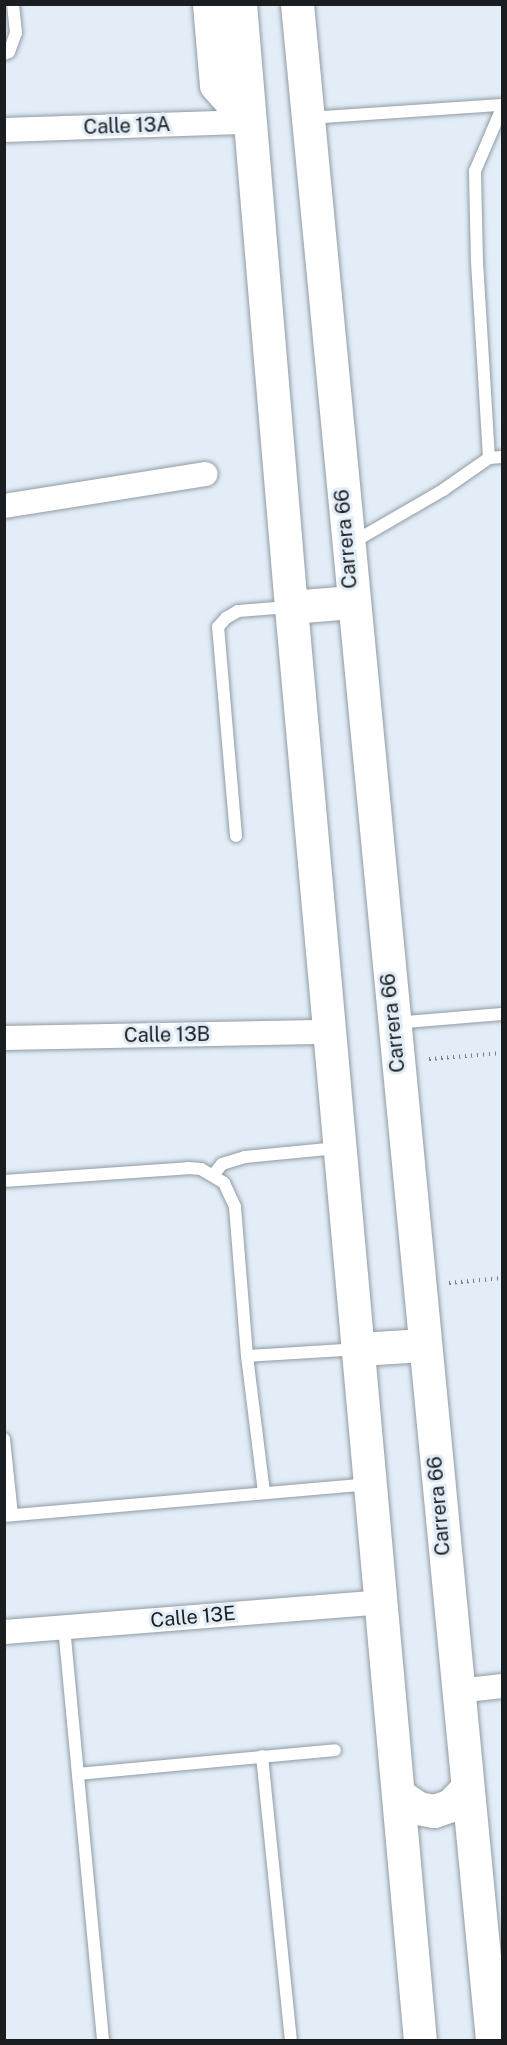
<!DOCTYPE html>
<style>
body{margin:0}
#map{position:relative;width:507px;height:2045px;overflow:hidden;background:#e2edf7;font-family:"Public Sans",sans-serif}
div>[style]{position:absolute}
.path>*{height:4px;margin-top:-2px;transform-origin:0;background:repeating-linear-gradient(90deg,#767e84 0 1.5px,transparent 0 6px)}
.roads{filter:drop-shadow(0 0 2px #909ba3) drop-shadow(0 0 2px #909ba3)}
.service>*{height:12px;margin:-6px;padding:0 6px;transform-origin:6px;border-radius:6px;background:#fff}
.minor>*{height:24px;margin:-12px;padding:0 12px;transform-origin:12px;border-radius:12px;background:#fff}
.secondary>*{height:33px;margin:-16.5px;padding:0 16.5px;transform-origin:16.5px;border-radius:16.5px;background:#fff}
span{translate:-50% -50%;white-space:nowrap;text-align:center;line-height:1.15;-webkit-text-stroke:6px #e2edf7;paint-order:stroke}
.street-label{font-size:20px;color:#1a1e21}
.frame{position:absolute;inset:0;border:6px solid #1a1e21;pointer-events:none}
</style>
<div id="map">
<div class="path">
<i style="left:429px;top:1059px;width:73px;rotate:-4.7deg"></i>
<i style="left:449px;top:1283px;width:53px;rotate:-5.4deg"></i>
</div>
<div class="roads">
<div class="service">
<i style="left:4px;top:54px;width:5px;rotate:-22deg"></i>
<i style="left:9px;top:52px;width:20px;rotate:-70deg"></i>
<i style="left:16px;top:33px;width:29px;rotate:-96deg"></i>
<i style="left:309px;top:118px;width:193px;rotate:-3.9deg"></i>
<i style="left:489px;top:458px;width:196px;rotate:-93.5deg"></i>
<i style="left:477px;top:262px;width:91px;rotate:-91.3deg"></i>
<i style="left:475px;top:171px;width:69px;rotate:-66.8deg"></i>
<i style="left:350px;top:544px;width:108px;rotate:-30.1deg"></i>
<i style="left:443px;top:490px;width:56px;rotate:-34.8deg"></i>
<i style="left:489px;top:458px;width:13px;rotate:-4deg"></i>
<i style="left:236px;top:836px;width:210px;rotate:-94.9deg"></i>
<i style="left:218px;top:627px;width:12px;rotate:-48deg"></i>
<i style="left:226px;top:618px;width:14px;rotate:-30deg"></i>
<i style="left:238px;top:611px;width:51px;rotate:-4.5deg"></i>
<i style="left:394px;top:1023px;width:108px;rotate:-4.8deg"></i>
<i style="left:214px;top:1174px;width:13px;rotate:-51deg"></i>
<i style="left:222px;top:1164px;width:24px;rotate:-17deg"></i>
<i style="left:245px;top:1157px;width:93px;rotate:-5.5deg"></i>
<i style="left:4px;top:1181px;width:184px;rotate:-4deg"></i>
<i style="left:188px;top:1168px;width:13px;rotate:4deg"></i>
<i style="left:201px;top:1169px;width:27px;rotate:31deg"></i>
<i style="left:224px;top:1183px;width:26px;rotate:65deg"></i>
<i style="left:235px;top:1207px;width:149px;rotate:85.4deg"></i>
<i style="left:247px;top:1356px;width:138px;rotate:82.9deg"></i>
<i style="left:247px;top:1356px;width:111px;rotate:-3.6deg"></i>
<i style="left:4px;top:1439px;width:76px;rotate:84deg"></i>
<i style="left:4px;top:1516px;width:365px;rotate:-5deg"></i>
<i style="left:64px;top:1627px;width:415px;rotate:84.6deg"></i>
<i style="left:262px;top:1756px;width:285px;rotate:84.2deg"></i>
<i style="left:78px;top:1774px;width:258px;rotate:-5.3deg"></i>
</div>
<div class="minor">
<i style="left:4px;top:130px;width:245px;rotate:-1.9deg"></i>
<i style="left:4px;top:506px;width:204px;rotate:-9deg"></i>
<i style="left:4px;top:1038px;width:326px;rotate:-1.1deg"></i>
<i style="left:4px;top:1632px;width:379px;rotate:-4.5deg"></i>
<i style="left:457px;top:1691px;width:45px;rotate:-6.3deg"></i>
</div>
<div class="secondary">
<i style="left:209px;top:4px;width:81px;rotate:85.1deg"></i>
<i style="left:216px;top:85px;width:50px;rotate:48.3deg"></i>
<i style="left:240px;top:4px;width:605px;rotate:85.17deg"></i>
<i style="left:291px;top:607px;width:1439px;rotate:84.86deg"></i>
<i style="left:297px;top:4px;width:2045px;rotate:84.53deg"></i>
<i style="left:291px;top:607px;width:61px;rotate:-4.7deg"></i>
<i style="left:359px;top:1349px;width:65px;rotate:-3.5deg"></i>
<i style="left:399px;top:1795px;width:23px;rotate:34deg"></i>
<i style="left:418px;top:1808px;width:16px;rotate:11deg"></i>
<i style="left:434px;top:1811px;width:18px;rotate:-19deg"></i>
<i style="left:451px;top:1805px;width:22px;rotate:-47deg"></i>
</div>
</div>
<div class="street-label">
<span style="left:127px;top:126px;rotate:-2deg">Calle 13A</span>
<span style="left:346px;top:539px;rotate:-95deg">Carrera 66</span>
<span style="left:393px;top:1023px;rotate:-96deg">Carrera 66</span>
<span style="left:167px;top:1035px;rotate:-1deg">Calle 13B</span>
<span style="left:439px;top:1506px;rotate:-95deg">Carrera 66</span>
<span style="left:193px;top:1617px;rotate:-5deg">Calle 13E</span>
</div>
<div class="frame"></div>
</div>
